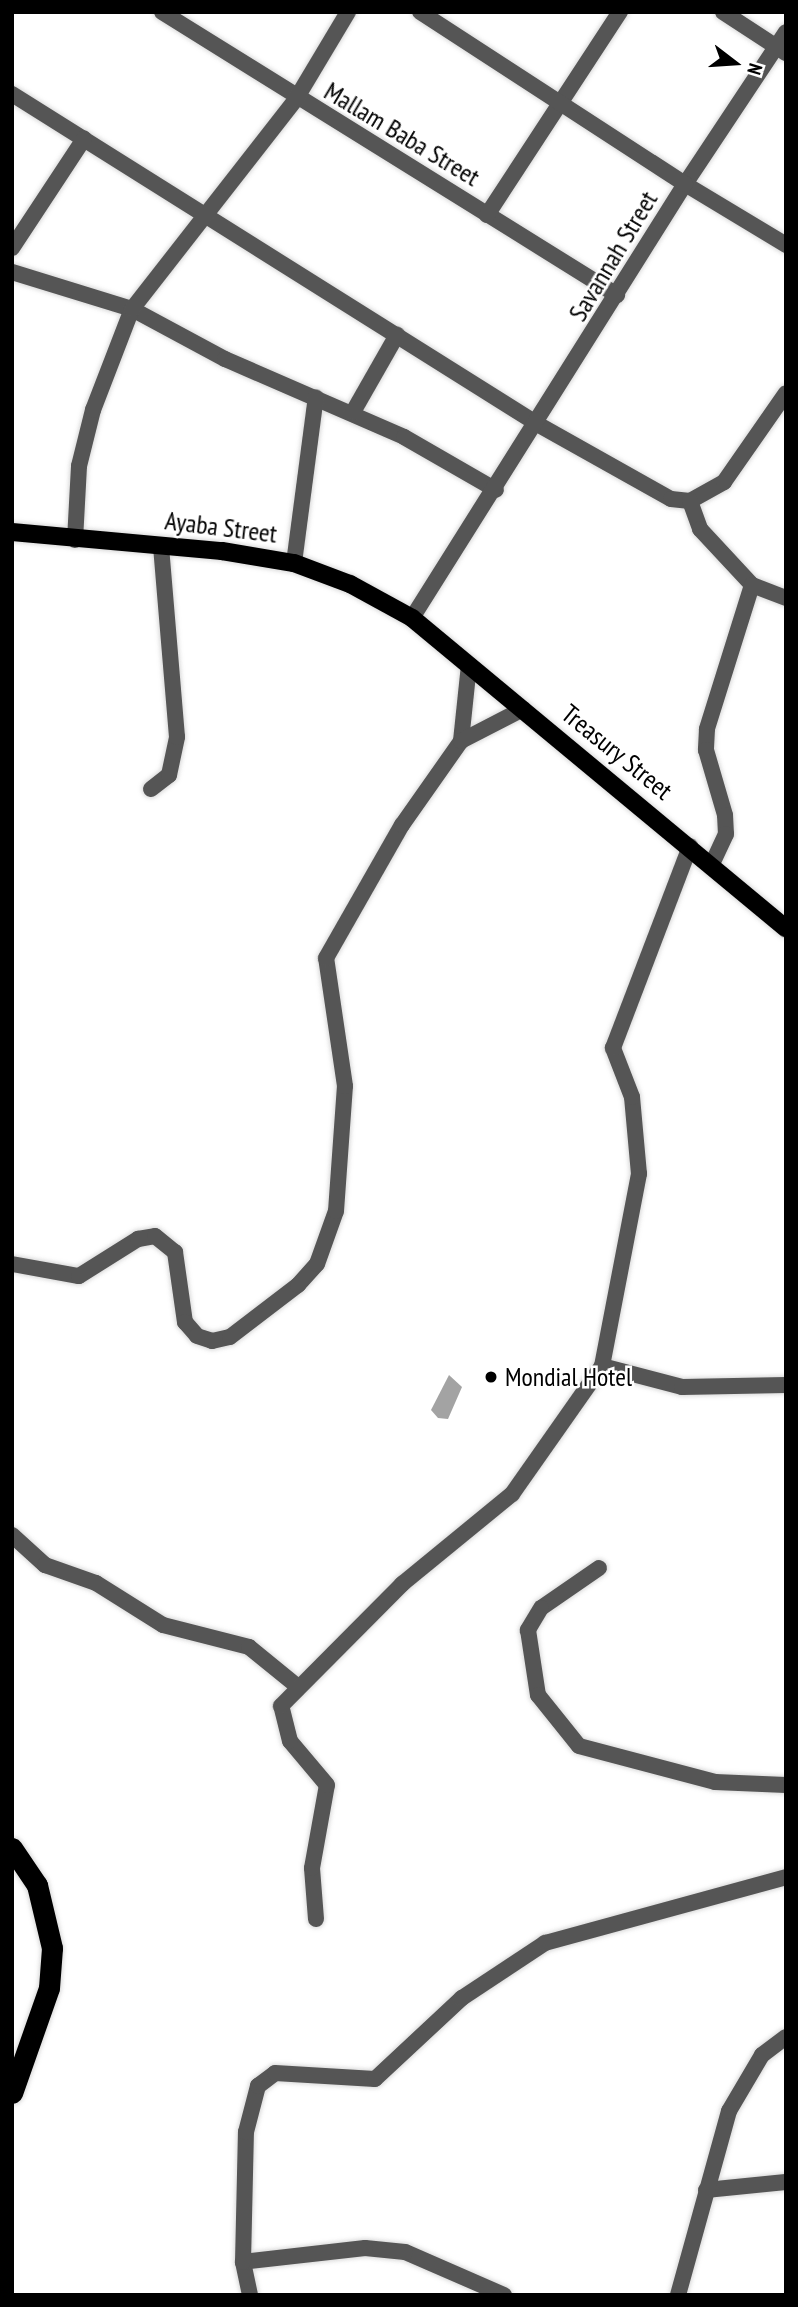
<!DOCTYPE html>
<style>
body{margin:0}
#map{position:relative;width:798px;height:2307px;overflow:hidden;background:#fff;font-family:"PT Sans Narrow",sans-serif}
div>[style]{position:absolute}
.water>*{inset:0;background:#a3a3a3}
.roads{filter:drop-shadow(0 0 2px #dbdbdb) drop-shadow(0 0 2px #dbdbdb)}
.minor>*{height:16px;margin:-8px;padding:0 8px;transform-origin:8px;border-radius:8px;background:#555}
.major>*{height:18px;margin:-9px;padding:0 9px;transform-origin:9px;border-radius:9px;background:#000}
.highway>*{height:21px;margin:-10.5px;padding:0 10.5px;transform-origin:10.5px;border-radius:10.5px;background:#000}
.dots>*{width:19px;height:19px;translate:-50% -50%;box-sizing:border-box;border:4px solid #fff;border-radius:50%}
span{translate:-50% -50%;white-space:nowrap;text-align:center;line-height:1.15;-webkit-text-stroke:5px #fff;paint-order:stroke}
.street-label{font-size:26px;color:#000}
.poi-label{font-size:26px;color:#000}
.left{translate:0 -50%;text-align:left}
.frame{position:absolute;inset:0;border:14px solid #000;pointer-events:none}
.north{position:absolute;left:700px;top:28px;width:70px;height:70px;-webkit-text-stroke:5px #fff;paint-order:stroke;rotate:107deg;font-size:19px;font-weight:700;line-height:28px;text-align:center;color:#000}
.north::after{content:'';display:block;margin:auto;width:24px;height:32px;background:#000;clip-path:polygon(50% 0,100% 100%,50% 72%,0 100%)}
</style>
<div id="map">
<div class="water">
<i style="clip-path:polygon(449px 1375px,462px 1387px,448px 1419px,438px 1418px,431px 1410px)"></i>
</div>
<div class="roads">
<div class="minor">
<i style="left:162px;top:12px;width:536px;rotate:31.88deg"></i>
<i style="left:723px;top:12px;width:75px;rotate:33.1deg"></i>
<i style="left:786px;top:32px;width:182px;rotate:123.6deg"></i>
<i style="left:685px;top:184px;width:118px;rotate:31.1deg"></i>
<i style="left:12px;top:94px;width:622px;rotate:32.13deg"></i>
<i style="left:539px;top:425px;width:151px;rotate:29.3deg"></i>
<i style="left:671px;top:499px;width:19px;rotate:6deg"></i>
<i style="left:690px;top:501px;width:39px;rotate:-29deg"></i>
<i style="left:724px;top:482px;width:108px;rotate:-55.1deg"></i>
<i style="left:487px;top:215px;width:243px;rotate:-56.8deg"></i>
<i style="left:12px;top:248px;width:131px;rotate:-56.6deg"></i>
<i style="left:12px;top:272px;width:126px;rotate:17.1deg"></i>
<i style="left:132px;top:309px;width:106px;rotate:28.3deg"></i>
<i style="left:225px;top:359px;width:195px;rotate:23.5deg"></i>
<i style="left:404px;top:437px;width:106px;rotate:29.9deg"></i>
<i style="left:353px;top:412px;width:89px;rotate:-60.3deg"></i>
<i style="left:690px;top:501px;width:30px;rotate:70deg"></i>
<i style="left:700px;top:529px;width:76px;rotate:47.1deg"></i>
<i style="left:752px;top:585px;width:151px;rotate:107.4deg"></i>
<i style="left:707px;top:729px;width:21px;rotate:93deg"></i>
<i style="left:706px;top:750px;width:68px;rotate:73.7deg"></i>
<i style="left:725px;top:815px;width:19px;rotate:87deg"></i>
<i style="left:726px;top:834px;width:33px;rotate:115deg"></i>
<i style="left:75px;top:540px;width:74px;rotate:-86.9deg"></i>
<i style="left:79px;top:466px;width:58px;rotate:-76deg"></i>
<i style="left:93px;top:410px;width:108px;rotate:-68.9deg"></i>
<i style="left:132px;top:309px;width:266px;rotate:-52deg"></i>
<i style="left:296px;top:99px;width:101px;rotate:-59.1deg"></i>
<i style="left:294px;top:563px;width:167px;rotate:-82.5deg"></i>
<i style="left:752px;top:585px;width:36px;rotate:21deg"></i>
<i style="left:412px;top:618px;width:513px;rotate:-57.83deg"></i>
<i style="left:685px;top:184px;width:316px;rotate:-147deg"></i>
<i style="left:461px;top:741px;width:76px;rotate:-84deg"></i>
<i style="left:151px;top:789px;width:23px;rotate:-38deg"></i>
<i style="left:169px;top:775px;width:39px;rotate:-78deg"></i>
<i style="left:177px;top:737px;width:192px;rotate:-94.8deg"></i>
<i style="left:12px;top:1264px;width:68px;rotate:10.2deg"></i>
<i style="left:79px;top:1276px;width:70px;rotate:-32.1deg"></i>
<i style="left:138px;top:1239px;width:17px;rotate:-10deg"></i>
<i style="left:155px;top:1236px;width:26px;rotate:39deg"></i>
<i style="left:175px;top:1252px;width:71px;rotate:81.9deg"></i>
<i style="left:185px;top:1322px;width:18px;rotate:49deg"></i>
<i style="left:197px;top:1336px;width:16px;rotate:18deg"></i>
<i style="left:212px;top:1341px;width:18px;rotate:-13deg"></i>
<i style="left:230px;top:1337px;width:86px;rotate:-37.4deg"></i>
<i style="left:298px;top:1285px;width:28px;rotate:-48deg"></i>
<i style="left:317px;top:1264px;width:56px;rotate:-70.3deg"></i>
<i style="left:336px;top:1211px;width:125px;rotate:-85.9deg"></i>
<i style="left:345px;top:1086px;width:129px;rotate:-98.4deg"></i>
<i style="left:326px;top:958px;width:153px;rotate:-60.3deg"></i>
<i style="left:402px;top:825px;width:103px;rotate:-54.9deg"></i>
<i style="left:461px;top:741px;width:70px;rotate:-27.3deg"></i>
<i style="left:602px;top:1366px;width:83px;rotate:14.7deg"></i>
<i style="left:682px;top:1387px;width:104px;rotate:-1.1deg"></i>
<i style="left:12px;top:1535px;width:45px;rotate:42.3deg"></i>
<i style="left:45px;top:1565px;width:54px;rotate:19.4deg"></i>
<i style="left:96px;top:1583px;width:79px;rotate:32.1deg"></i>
<i style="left:163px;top:1625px;width:89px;rotate:14.3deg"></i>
<i style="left:249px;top:1647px;width:62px;rotate:39.1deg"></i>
<i style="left:599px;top:1568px;width:70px;rotate:145.4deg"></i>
<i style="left:541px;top:1608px;width:26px;rotate:121deg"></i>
<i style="left:528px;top:1630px;width:66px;rotate:81.3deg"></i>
<i style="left:538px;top:1695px;width:65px;rotate:51.2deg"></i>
<i style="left:579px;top:1746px;width:141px;rotate:14.8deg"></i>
<i style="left:715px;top:1782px;width:71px;rotate:2.4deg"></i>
<i style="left:316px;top:1919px;width:51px;rotate:-94.5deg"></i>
<i style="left:312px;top:1868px;width:84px;rotate:-79.8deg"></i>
<i style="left:327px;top:1785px;width:57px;rotate:-130.1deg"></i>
<i style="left:290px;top:1741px;width:36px;rotate:-104deg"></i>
<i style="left:281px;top:1706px;width:172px;rotate:-45.2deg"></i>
<i style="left:402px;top:1584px;width:142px;rotate:-39.3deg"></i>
<i style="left:512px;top:1494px;width:156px;rotate:-54.9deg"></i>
<i style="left:602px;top:1366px;width:196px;rotate:-79.1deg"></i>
<i style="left:639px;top:1174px;width:77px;rotate:-95.2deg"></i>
<i style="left:632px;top:1097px;width:53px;rotate:-111.2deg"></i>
<i style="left:613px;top:1048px;width:216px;rotate:-69.1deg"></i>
<i style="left:706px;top:2190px;width:80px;rotate:-5.7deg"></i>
<i style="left:243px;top:2262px;width:34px;rotate:78deg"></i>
<i style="left:504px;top:2295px;width:108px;rotate:-156.5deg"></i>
<i style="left:405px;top:2252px;width:40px;rotate:-174.3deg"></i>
<i style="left:365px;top:2248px;width:123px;rotate:173.5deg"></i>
<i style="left:243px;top:2262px;width:130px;rotate:-88.7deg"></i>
<i style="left:246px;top:2132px;width:48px;rotate:-75.4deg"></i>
<i style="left:258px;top:2086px;width:21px;rotate:-37deg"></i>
<i style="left:275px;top:2073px;width:100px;rotate:3.4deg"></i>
<i style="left:375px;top:2079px;width:119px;rotate:-43deg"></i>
<i style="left:462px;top:1998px;width:100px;rotate:-33.5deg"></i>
<i style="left:545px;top:1943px;width:250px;rotate:-15.3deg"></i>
<i style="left:678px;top:2295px;width:191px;rotate:-74.5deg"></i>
<i style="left:729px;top:2111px;width:65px;rotate:-59.5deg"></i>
<i style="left:762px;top:2055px;width:30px;rotate:-37deg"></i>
</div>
<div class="major">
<i style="left:12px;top:532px;width:211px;rotate:5.2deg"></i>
<i style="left:222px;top:551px;width:73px;rotate:9.5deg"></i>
<i style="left:294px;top:563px;width:60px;rotate:20.6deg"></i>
<i style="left:350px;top:584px;width:71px;rotate:28.7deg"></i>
<i style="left:412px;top:618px;width:486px;rotate:39.7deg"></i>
</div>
<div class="highway">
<i style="left:12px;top:1848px;width:45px;rotate:56deg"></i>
<i style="left:37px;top:1885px;width:65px;rotate:76.6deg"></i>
<i style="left:52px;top:1948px;width:40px;rotate:94.3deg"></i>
<i style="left:49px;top:1988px;width:111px;rotate:109.4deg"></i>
</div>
</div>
<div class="dots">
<i style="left:491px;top:1377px;background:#000"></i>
</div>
<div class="street-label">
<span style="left:402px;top:134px;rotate:31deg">Mallam Baba Street</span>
<span style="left:613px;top:256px;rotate:-59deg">Savannah Street</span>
<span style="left:221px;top:527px;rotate:7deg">Ayaba Street</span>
<span style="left:617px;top:752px;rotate:39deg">Treasury Street</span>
</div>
<div class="poi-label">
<span class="left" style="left:505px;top:1377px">Mondial Hotel</span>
</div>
<div class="frame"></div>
<div class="north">N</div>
</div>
